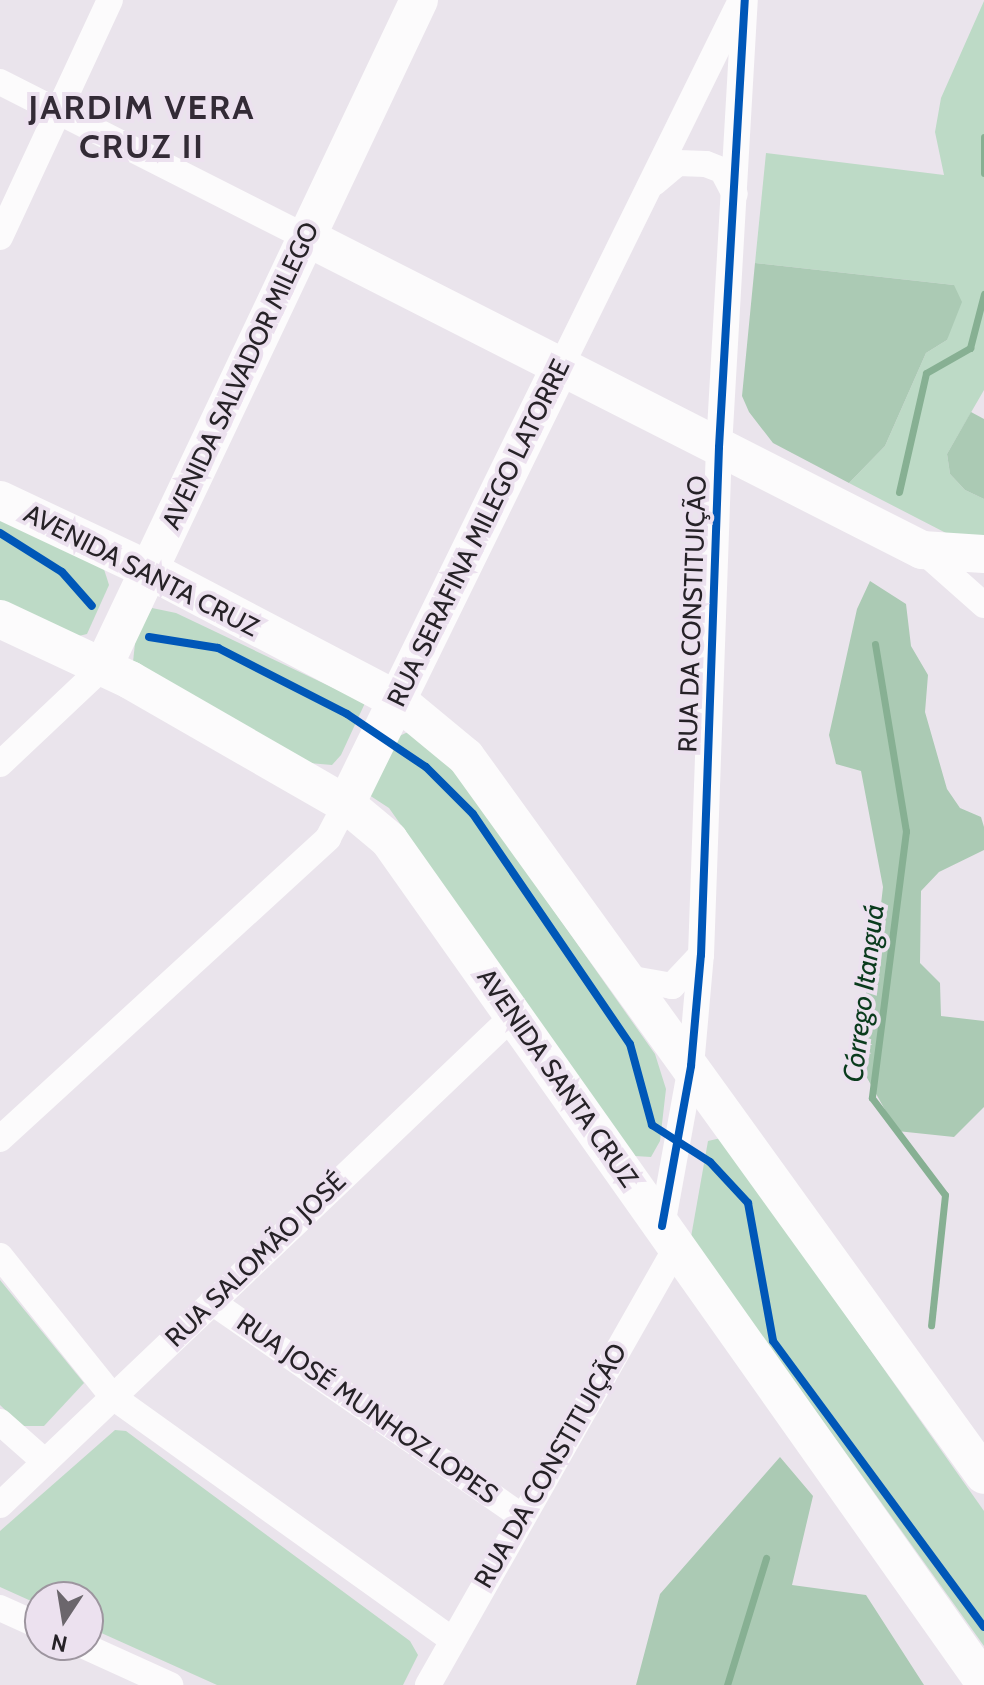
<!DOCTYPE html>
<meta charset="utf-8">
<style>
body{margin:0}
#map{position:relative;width:984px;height:1685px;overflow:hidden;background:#eae4ec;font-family:Cabin,sans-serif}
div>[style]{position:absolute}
.green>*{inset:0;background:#bddac6}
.forest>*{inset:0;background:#abcab4}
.stream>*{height:7px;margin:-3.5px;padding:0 3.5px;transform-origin:3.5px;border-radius:3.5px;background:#87b093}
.minor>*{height:26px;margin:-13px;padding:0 13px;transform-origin:13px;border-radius:13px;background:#fcfbfc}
.secondary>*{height:38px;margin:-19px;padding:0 19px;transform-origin:19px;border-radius:19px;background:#fcfbfc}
.cycleway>*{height:8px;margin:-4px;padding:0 4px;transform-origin:4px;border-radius:4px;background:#0057b8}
span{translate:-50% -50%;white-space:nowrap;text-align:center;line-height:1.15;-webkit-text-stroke:8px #ece1ef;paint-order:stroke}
.street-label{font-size:26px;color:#262227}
.water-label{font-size:28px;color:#0a3b1d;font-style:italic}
.district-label{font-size:34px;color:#332b36;font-weight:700;letter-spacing:2px}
.north{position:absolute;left:24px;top:1581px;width:80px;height:80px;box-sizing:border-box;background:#ece1ef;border:2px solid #9d959f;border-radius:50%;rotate:192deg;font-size:22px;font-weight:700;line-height:32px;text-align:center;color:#262227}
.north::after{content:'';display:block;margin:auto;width:28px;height:36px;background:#6b666c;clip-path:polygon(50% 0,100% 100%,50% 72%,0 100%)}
</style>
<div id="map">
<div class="green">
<i style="clip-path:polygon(984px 1px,984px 390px,947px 454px,950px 474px,965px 490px,984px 499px,984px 539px,946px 533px,849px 483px,885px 446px,926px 353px,947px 340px,954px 285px,755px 263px,766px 153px,944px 175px,935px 132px,941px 98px)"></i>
<i style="clip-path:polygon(0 517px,103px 566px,109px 585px,87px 634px,62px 640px,0 609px)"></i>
<i style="clip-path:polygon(152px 608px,176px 613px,365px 703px,341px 755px,332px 765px,309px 763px,133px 662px,136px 634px)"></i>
<i style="clip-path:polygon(410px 731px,444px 755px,655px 1054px,666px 1089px,660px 1141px,651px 1157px,635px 1156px,622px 1140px,389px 808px,369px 795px,391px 740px)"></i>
<i style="clip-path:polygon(721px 1138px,984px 1511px,984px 1646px,691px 1237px,708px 1141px)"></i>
<i style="clip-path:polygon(0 1280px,84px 1383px,44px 1426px,22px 1426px,0 1405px)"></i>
<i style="clip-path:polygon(115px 1430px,126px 1431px,410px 1641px,418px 1655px,403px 1685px,217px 1685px,88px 1627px,88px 1597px,40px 1597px,40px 1605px,0 1587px,0 1531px)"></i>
</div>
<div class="forest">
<i style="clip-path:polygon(755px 263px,954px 285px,962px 302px,947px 340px,926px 353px,885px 446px,849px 483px,773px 443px,749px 412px,742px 396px)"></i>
<i style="clip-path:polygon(971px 412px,984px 419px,984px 499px,965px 490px,950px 474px,947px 454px)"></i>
<i style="clip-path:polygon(870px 581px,906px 604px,911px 646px,928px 675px,925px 712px,947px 789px,960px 808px,981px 817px,984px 827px,984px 850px,939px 872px,921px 891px,920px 963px,940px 983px,941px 1016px,984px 1021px,984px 1107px,954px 1137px,897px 1131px,853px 1053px,876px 947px,883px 887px,861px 771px,836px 764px,829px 735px,857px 609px)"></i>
<i style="clip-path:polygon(780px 1457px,813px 1496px,792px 1585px,866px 1595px,924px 1685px,636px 1685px,660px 1594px)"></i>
</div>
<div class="stream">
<i style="left:984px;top:137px;width:36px;rotate:90deg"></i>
<i style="left:899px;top:492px;width:122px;rotate:-77.2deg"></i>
<i style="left:926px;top:373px;width:51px;rotate:-29.6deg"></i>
<i style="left:970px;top:348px;width:56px;rotate:-75.5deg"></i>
<i style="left:875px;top:644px;width:190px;rotate:80.6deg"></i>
<i style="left:906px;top:831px;width:269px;rotate:97.3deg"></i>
<i style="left:872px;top:1098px;width:121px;rotate:53deg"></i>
<i style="left:945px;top:1195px;width:131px;rotate:96.1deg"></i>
<i style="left:727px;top:1685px;width:133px;rotate:-72.9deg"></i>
</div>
<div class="minor">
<i style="left:0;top:82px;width:343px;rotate:26.9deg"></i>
<i style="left:654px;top:183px;width:31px;rotate:-40deg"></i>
<i style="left:678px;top:163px;width:28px;rotate:2deg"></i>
<i style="left:706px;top:164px;width:17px;rotate:21deg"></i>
<i style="left:722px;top:170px;width:27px;rotate:62deg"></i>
<i style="left:0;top:237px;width:261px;rotate:-65.1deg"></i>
<i style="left:561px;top:366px;width:408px;rotate:-63.8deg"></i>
<i style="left:922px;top:550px;width:83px;rotate:41.6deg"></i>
<i style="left:0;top:764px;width:141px;rotate:-43.3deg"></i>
<i style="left:627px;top:978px;width:46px;rotate:10.1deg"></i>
<i style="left:672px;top:986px;width:42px;rotate:-46.9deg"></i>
<i style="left:0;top:1139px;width:445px;rotate:-42.5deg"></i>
<i style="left:328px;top:838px;width:38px;rotate:-62deg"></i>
<i style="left:662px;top:1226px;width:163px;rotate:-79.7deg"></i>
<i style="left:691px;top:1066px;width:111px;rotate:-84.9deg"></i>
<i style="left:701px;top:955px;width:508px;rotate:-87.97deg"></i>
<i style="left:719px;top:447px;width:448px;rotate:-86.7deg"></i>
<i style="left:0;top:1256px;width:181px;rotate:51.3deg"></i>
<i style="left:113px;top:1397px;width:417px;rotate:35.6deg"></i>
<i style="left:212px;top:1302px;width:377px;rotate:34.7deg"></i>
<i style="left:0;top:1422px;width:60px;rotate:41.6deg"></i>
<i style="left:0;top:1505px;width:709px;rotate:-43.63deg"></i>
<i style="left:0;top:1608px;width:44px;rotate:24.2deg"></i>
<i style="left:82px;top:1645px;width:97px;rotate:24.4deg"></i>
<i style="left:428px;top:1685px;width:502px;rotate:-60.42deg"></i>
</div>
<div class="secondary">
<i style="left:306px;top:237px;width:691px;rotate:26.94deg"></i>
<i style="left:922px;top:550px;width:62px;rotate:3.7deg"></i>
<i style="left:0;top:500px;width:165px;rotate:25.2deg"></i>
<i style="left:149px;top:570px;width:280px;rotate:27.7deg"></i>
<i style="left:397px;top:700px;width:89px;rotate:39.6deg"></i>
<i style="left:466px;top:757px;width:885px;rotate:54.19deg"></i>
<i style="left:0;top:619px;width:144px;rotate:25.1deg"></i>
<i style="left:130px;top:680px;width:249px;rotate:29.9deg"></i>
<i style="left:346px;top:804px;width:56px;rotate:39.9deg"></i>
<i style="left:389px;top:840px;width:1031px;rotate:54.75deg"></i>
<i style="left:103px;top:667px;width:738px;rotate:-64.65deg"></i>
<i style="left:346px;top:804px;width:488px;rotate:-63.9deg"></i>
</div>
<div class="cycleway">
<i style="left:0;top:533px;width:73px;rotate:32.2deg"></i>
<i style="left:62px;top:572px;width:45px;rotate:48.6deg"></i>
<i style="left:149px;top:637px;width:70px;rotate:9.1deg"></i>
<i style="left:218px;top:648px;width:145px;rotate:27.1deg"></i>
<i style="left:347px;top:714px;width:95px;rotate:33.9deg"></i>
<i style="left:426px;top:767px;width:66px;rotate:45deg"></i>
<i style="left:473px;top:814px;width:278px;rotate:55.7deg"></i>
<i style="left:630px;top:1044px;width:84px;rotate:74.8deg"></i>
<i style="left:652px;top:1125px;width:69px;rotate:32.5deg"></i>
<i style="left:710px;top:1162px;width:56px;rotate:47.2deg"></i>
<i style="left:748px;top:1203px;width:140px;rotate:79.7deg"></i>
<i style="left:773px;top:1341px;width:355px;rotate:53.6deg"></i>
<i style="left:662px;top:1226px;width:163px;rotate:-79.7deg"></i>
<i style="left:691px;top:1066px;width:111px;rotate:-84.9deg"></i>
<i style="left:701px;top:955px;width:508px;rotate:-87.97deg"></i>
<i style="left:719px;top:447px;width:448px;rotate:-86.7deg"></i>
</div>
<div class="street-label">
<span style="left:241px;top:376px;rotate:-65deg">AVENIDA SALVADOR MILEGO</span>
<span style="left:479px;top:533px;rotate:-64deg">RUA SERAFINA MILEGO LATORRE</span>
<span style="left:141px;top:571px;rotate:27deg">AVENIDA SANTA CRUZ</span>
<span style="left:693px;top:614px;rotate:-88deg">RUA DA CONSTITUIÇÃO</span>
<span style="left:557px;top:1078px;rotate:55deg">AVENIDA SANTA CRUZ</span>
<span style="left:256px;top:1260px;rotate:-44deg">RUA SALOMÃO JOSÉ</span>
<span style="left:367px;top:1409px;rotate:35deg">RUA JOSÉ MUNHOZ LOPES</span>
<span style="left:551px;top:1466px;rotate:-60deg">RUA DA CONSTITUIÇÃO</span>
</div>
<div class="water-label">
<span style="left:863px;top:993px;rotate:-83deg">Córrego Itanguá</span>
</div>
<div class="district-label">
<span style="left:142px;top:127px">JARDIM VERA<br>CRUZ II</span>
</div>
<div class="north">N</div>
</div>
